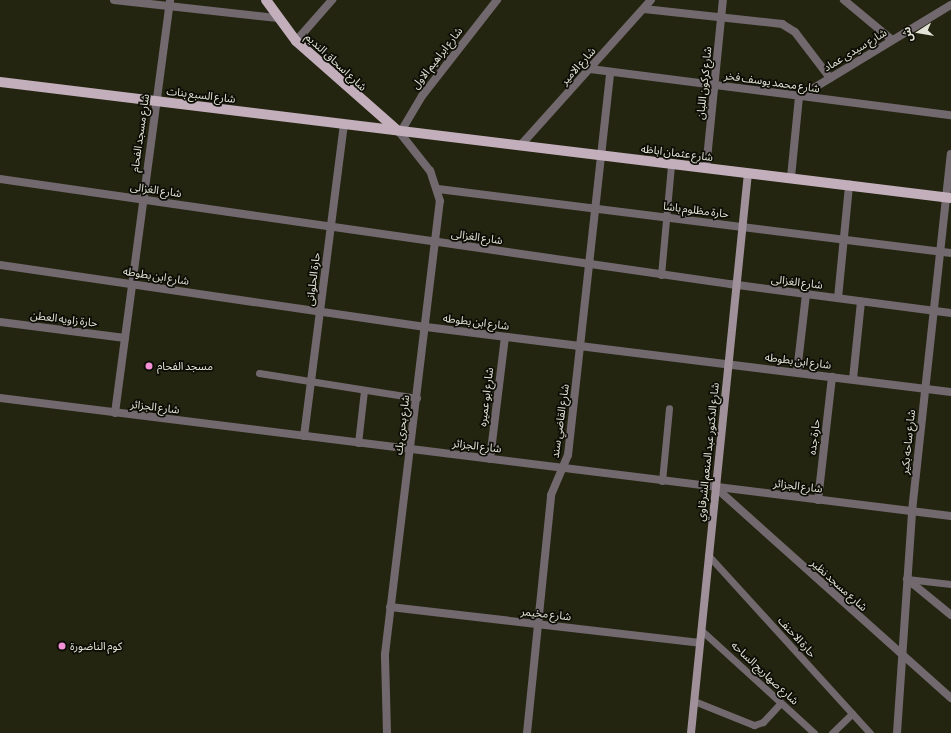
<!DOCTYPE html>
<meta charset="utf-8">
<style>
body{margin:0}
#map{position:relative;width:951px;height:733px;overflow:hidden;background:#242511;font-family:"Asap Condensed","Noto Sans Arabic",sans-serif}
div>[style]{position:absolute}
.service>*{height:7px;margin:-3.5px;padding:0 3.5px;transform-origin:3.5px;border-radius:3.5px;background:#72696f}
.minor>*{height:8px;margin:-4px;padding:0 4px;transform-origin:4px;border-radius:4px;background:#72696f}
.secondary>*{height:8px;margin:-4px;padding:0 4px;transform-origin:4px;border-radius:4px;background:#9f909a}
.primary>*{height:10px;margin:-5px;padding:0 5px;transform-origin:5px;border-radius:5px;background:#c2afbb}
.dots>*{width:11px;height:11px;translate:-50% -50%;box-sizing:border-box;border:2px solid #0d0d06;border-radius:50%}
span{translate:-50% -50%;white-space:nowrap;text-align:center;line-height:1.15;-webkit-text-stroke:3.5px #0d0d06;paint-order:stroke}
.street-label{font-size:11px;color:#e2e3d6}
.poi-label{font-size:11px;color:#e2e3d6}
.left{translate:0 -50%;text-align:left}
.north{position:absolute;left:899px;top:12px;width:40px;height:40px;-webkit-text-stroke:3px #0d0d06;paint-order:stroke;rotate:258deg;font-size:11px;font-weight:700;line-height:16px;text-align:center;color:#e2e3d6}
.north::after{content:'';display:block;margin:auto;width:14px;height:18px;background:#e2e3d6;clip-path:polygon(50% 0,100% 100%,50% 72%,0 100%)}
</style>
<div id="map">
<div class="service">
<i style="left:661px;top:275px;width:110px;rotate:-84.8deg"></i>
<i style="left:259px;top:373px;width:160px;rotate:9deg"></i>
<i style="left:358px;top:443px;width:53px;rotate:-83.5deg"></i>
<i style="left:662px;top:481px;width:73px;rotate:-84.5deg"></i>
<i style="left:708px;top:555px;width:241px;rotate:47.7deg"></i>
<i style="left:907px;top:579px;width:44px;rotate:6.5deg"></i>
<i style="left:701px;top:630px;width:153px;rotate:42.3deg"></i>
<i style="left:694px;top:701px;width:65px;rotate:21.8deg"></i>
<i style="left:754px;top:725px;width:9px;rotate:-18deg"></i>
<i style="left:763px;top:722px;width:26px;rotate:-47deg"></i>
<i style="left:832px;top:733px;width:28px;rotate:-44deg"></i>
</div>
<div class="minor">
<i style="left:114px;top:0;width:165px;rotate:6.3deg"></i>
<i style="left:844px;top:0;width:62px;rotate:39.8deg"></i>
<i style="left:644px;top:9px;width:139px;rotate:6.2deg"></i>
<i style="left:782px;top:24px;width:15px;rotate:32deg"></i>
<i style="left:795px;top:32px;width:58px;rotate:52.7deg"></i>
<i style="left:296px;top:41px;width:55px;rotate:-48.7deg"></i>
<i style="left:590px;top:69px;width:364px;rotate:7.3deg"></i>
<i style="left:520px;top:146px;width:196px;rotate:-48.1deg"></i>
<i style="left:706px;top:169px;width:170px;rotate:-84.3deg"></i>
<i style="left:791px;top:177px;width:80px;rotate:-84.3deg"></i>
<i style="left:799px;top:97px;width:178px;rotate:-31.2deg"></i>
<i style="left:0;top:179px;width:738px;rotate:8.19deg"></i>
<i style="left:730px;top:284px;width:223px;rotate:7.5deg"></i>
<i style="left:438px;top:189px;width:517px;rotate:7.11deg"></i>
<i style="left:0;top:265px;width:430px;rotate:8.3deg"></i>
<i style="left:426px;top:327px;width:529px;rotate:7.06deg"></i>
<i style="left:838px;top:298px;width:114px;rotate:-84.4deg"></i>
<i style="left:0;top:322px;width:126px;rotate:7.3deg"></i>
<i style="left:797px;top:372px;width:79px;rotate:-83.4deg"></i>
<i style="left:853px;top:379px;width:78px;rotate:-84.1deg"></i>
<i style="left:0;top:398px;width:958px;rotate:7.07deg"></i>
<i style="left:115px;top:413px;width:417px;rotate:-82.4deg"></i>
<i style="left:304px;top:436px;width:314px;rotate:-82.7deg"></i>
<i style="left:490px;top:459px;width:123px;rotate:-83deg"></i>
<i style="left:715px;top:487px;width:317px;rotate:41.8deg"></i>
<i style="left:818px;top:500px;width:124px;rotate:-83.5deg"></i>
<i style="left:907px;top:579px;width:57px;rotate:39.3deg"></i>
<i style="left:390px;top:607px;width:312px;rotate:6.6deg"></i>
<i style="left:387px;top:733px;width:79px;rotate:-91.5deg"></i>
<i style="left:385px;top:654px;width:456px;rotate:-83.1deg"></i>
<i style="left:440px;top:201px;width:32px;rotate:-108deg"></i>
<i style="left:430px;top:171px;width:48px;rotate:-128.3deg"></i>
<i style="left:400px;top:133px;width:43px;rotate:-59.3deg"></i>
<i style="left:422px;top:96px;width:122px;rotate:-52deg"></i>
<i style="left:527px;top:733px;width:239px;rotate:-84.2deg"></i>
<i style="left:551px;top:495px;width:43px;rotate:-67deg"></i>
<i style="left:568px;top:455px;width:385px;rotate:-83.7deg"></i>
<i style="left:897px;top:733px;width:223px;rotate:-86.1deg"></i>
<i style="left:912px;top:511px;width:359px;rotate:-83.8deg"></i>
</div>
<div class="secondary">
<i style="left:691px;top:733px;width:563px;rotate:-84.19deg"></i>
</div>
<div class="primary">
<i style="left:266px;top:0;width:51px;rotate:53.8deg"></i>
<i style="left:296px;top:41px;width:135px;rotate:41.4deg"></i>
<i style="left:0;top:82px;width:958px;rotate:6.95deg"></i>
</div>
<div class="dots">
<i style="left:149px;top:366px;background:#f491d4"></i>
<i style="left:62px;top:646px;background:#f491d4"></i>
</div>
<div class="street-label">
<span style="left:855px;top:50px;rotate:-31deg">شارع سيدى عماد</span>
<span style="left:437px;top:58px;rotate:-52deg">شارع ابراهيم الاول</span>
<span style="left:336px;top:62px;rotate:43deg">شارع اسحاق النديم</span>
<span style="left:578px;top:66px;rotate:-48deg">شارع الامير</span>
<span style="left:772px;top:82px;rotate:8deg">شارع محمد يوسف فخر</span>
<span style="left:704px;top:83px;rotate:-84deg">شارع كركون اللبان</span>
<span style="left:201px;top:95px;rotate:7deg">شارع السبع بنات</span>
<span style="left:140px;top:133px;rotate:-82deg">شارع مسجد الفحام</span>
<span style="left:677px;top:153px;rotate:7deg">شارع عثمان اباظه</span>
<span style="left:156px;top:190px;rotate:8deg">شارع الغزالى</span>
<span style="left:696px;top:210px;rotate:7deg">حارة مظلوم باشا</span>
<span style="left:477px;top:237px;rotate:8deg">شارع الغزالى</span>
<span style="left:156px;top:276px;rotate:9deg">شارع ابن بطوطه</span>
<span style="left:313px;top:279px;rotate:-83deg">حارة الحلوانى</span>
<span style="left:797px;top:282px;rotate:7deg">شارع الغزالى</span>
<span style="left:64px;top:319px;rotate:7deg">حارة زاويه العطن</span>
<span style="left:476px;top:322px;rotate:7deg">شارع ابن بطوطه</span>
<span style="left:798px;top:361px;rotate:7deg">شارع ابن بطوطه</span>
<span style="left:486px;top:397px;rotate:-83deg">شارع ابو عميره</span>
<span style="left:155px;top:407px;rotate:7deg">شارع الجزائر</span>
<span style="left:560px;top:421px;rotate:-82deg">شارع القاضي سند</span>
<span style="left:402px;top:425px;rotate:-83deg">شارع بحرى بك</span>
<span style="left:814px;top:437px;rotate:-83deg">حارة جده</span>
<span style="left:908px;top:442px;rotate:-84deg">شارع ساحه بكير</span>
<span style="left:477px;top:446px;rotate:7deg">شارع الجزائر</span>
<span style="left:708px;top:452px;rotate:-84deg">شارع الدكتور عبد المنعم الشرقاوي</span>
<span style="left:798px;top:486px;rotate:7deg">شارع الجزائر</span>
<span style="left:839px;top:585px;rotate:42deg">شارع مسجد نظير</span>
<span style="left:546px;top:614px;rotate:6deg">شارع مخيمر</span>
<span style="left:797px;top:637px;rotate:48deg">حارة الاحنف</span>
<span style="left:765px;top:673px;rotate:43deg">شارع صهاريج الساحه</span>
</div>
<div class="poi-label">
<span class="left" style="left:157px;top:366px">مسجد الفحام</span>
<span class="left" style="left:70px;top:646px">كوم الناضورة</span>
</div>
<div class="north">ش</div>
</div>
